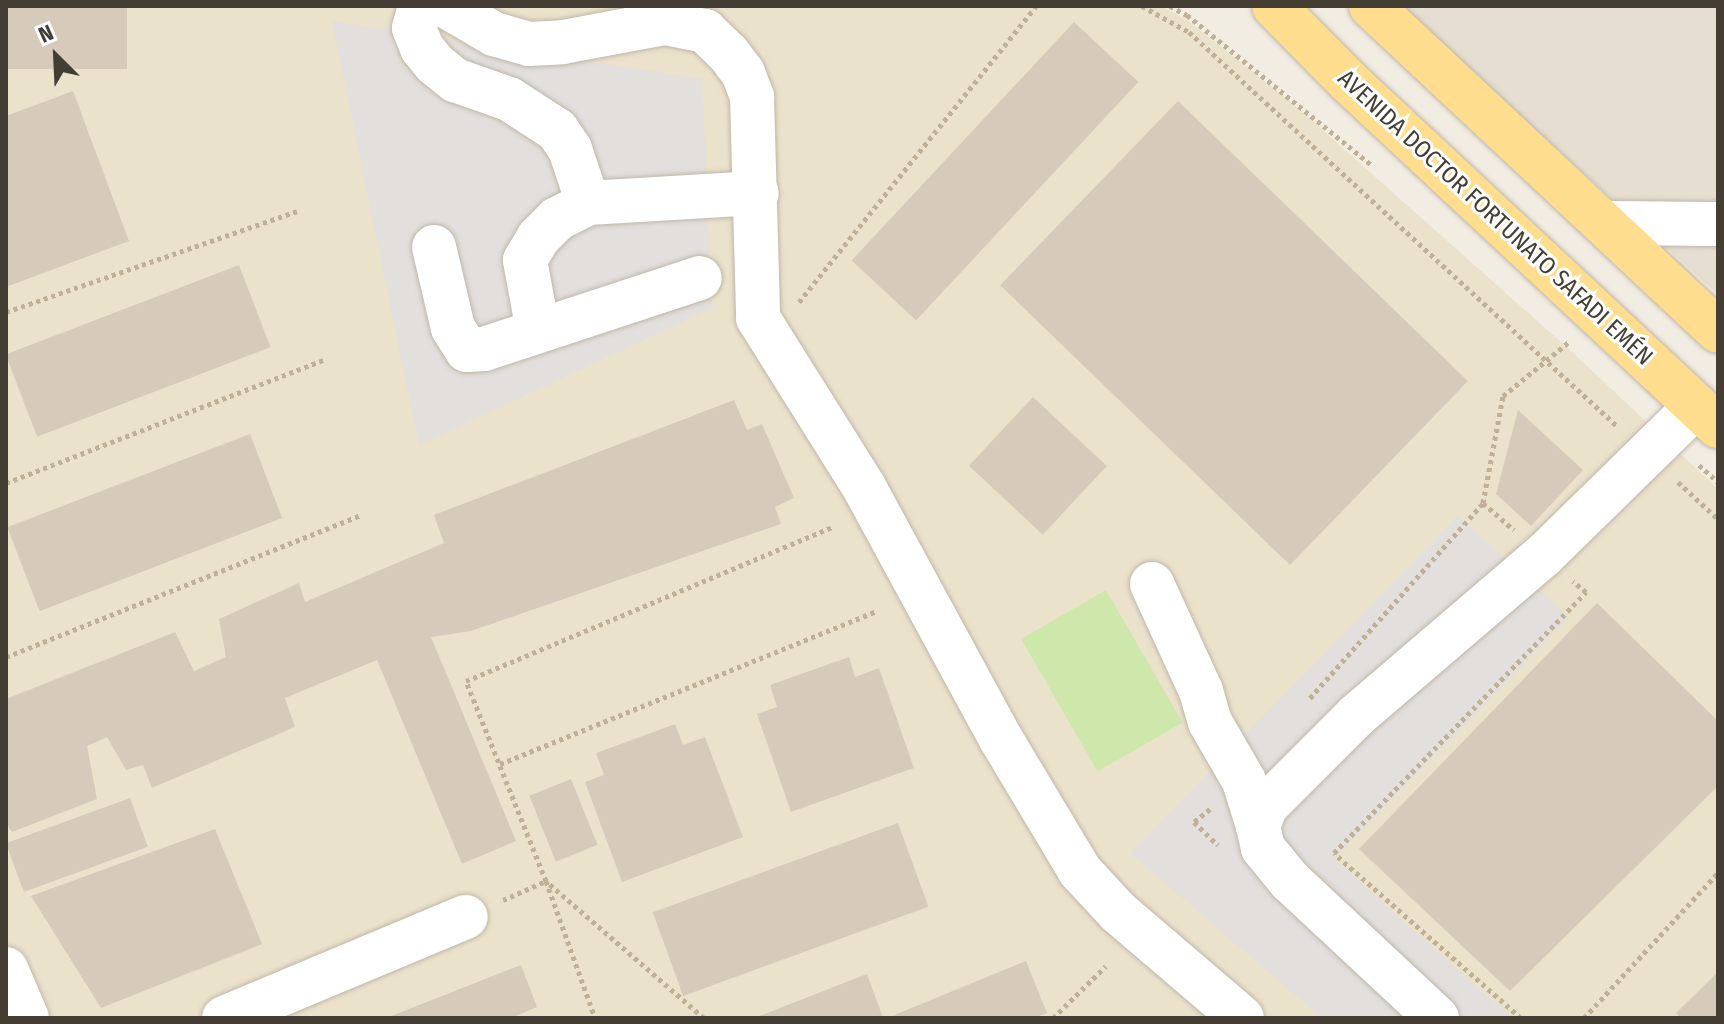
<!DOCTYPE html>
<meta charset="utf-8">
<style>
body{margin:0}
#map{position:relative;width:1724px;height:1024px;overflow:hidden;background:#f2ede3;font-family:"Fira Sans Condensed",sans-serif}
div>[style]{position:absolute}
.residential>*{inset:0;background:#e6dfd1}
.education>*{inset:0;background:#ebe2cc}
.green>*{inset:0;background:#cde8aa;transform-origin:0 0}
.parking>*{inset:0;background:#e2dfdc}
.building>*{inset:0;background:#d6cbbb;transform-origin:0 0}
.path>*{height:5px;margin-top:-2.5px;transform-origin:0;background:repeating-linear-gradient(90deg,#bfb096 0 4px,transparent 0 8px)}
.roads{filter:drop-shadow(0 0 2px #c0b7a8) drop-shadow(0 0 2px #c0b7a8)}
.minor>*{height:44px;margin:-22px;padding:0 22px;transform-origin:22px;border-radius:22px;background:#fff}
.major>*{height:44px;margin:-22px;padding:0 22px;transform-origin:22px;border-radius:22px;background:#ffdd8f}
span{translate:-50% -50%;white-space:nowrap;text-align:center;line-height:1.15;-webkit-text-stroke:6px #fff;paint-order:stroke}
.street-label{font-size:24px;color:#433d33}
.frame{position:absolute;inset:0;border:8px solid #433d33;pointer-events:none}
.north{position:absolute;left:16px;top:16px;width:80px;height:80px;-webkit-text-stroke:6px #fff;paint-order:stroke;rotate:336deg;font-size:22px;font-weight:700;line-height:32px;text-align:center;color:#433d33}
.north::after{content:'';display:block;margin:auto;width:28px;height:36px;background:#433d33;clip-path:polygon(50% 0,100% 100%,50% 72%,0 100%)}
</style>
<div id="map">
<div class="residential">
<i style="clip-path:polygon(1399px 6px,1718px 6px,1718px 294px)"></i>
</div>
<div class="education">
<i style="clip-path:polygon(6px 6px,1162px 6px,1187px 20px,1291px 102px,1570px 350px,1718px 489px,1718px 1018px,6px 1018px)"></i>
</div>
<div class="green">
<i style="left:1106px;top:590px;width:153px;height:98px;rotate:60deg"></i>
</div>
<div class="parking">
<i style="clip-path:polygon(332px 21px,702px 79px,712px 308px,419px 445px)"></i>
<i style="clip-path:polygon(1458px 516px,1569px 617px,1334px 859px,1512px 1018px,1322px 1018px,1130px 853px)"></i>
</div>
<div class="building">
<i style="left:6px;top:6px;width:121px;height:63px"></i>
<i style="left:1074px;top:22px;width:88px;height:326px;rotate:43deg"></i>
<i style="clip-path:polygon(73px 91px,129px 241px,6px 287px,6px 116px)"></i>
<i style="left:1178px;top:101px;width:403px;height:256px;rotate:44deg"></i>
<i style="left:239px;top:265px;width:88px;height:250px;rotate:69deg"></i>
<i style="left:1033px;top:397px;width:101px;height:94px;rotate:43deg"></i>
<i style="clip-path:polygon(734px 400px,747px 430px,762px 424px,794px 498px,775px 507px,781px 524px,471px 631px,431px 637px,516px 841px,462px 864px,377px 660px,285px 698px,295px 727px,152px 788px,143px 765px,126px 770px,107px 737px,87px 746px,97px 799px,12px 832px,6px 823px,6px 699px,175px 632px,194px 671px,226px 657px,219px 619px,299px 583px,305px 602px,444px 543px,434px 515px)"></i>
<i style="clip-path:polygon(1518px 410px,1583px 470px,1531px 526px,1496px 494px)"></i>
<i style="left:250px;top:434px;width:90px;height:260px;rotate:69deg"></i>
<i style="clip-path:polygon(1597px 603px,1718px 721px,1718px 786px,1510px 991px,1359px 849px)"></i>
<i style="clip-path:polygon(849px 657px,855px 677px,879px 668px,914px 768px,791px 812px,757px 714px,777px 707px,770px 685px)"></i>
<i style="clip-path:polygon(675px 724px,683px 745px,705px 737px,743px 837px,622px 882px,585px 782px,604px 775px,596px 753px)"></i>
<i style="left:571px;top:779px;width:71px;height:45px;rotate:68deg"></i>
<i style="left:130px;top:798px;width:52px;height:132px;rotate:70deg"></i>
<i style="left:898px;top:823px;width:89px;height:261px;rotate:70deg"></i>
<i style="clip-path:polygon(215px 829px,262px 944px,101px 1008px,31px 896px)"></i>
<i style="clip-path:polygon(1026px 961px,1047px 1013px,1034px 1018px,887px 1018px)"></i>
<i style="clip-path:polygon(521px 965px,537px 1007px,511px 1018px,386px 1018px)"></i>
<i style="clip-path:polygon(1718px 972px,1718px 1018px,1681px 1018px,1676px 1013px)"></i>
<i style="clip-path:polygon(867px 974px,883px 1018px,754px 1018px)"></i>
</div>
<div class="path">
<i style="left:1142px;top:6px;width:54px;rotate:29deg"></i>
<i style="left:1189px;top:32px;width:582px;rotate:42.63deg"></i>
<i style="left:1170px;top:6px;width:19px;rotate:28deg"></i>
<i style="left:1187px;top:15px;width:240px;rotate:39.1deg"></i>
<i style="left:799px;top:302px;width:379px;rotate:-51.3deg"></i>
<i style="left:6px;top:312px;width:308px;rotate:-19.1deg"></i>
<i style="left:1699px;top:465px;width:25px;rotate:42deg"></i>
<i style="left:1678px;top:482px;width:54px;rotate:42.8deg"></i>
<i style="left:6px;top:483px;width:343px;rotate:-21.2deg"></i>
<i style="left:1483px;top:503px;width:109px;rotate:-79.4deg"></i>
<i style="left:1503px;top:396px;width:87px;rotate:-39.4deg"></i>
<i style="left:6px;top:657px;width:382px;rotate:-21.8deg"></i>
<i style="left:1310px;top:698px;width:261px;rotate:-48.4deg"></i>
<i style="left:1483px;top:503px;width:41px;rotate:41.1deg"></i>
<i style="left:500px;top:764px;width:407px;rotate:-22.1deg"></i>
<i style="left:1210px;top:809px;width:21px;rotate:141deg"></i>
<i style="left:1194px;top:822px;width:33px;rotate:44deg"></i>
<i style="left:503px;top:900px;width:47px;rotate:-23.8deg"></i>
<i style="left:546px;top:881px;width:145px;rotate:70.3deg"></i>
<i style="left:704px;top:1018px;width:209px;rotate:-139.1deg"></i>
<i style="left:546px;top:881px;width:215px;rotate:-111.8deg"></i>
<i style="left:466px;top:681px;width:398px;rotate:-22.8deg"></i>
<i style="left:1053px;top:1018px;width:74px;rotate:-44.5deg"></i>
<i style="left:1521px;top:1018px;width:249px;rotate:-138.6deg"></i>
<i style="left:1334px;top:853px;width:363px;rotate:-46deg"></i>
<i style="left:1586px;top:592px;width:17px;rotate:-140deg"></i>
<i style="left:1584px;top:1018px;width:197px;rotate:-47.3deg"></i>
</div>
<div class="roads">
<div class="minor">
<i style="left:420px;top:6px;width:23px;rotate:105deg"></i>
<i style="left:414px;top:28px;width:22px;rotate:68deg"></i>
<i style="left:422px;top:48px;width:21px;rotate:51deg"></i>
<i style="left:435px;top:64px;width:26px;rotate:39deg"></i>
<i style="left:455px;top:80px;width:57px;rotate:19.4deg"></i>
<i style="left:509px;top:99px;width:57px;rotate:32.9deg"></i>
<i style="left:557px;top:130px;width:23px;rotate:56deg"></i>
<i style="left:570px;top:149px;width:57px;rotate:71.6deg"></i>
<i style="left:446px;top:6px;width:56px;rotate:30.3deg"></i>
<i style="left:494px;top:34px;width:36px;rotate:16deg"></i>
<i style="left:529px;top:44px;width:34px;rotate:-3deg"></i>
<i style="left:563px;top:42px;width:104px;rotate:-10.6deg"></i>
<i style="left:665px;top:23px;width:41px;rotate:11.3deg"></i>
<i style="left:705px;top:31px;width:32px;rotate:44deg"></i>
<i style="left:728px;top:53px;width:25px;rotate:53deg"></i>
<i style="left:743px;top:73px;width:26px;rotate:69deg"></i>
<i style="left:752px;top:97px;width:221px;rotate:88.4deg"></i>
<i style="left:758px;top:318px;width:199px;rotate:57.9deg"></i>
<i style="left:864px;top:487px;width:287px;rotate:61.5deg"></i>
<i style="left:1001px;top:739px;width:154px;rotate:59.1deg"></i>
<i style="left:1080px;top:871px;width:56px;rotate:47.2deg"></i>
<i style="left:1118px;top:912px;width:163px;rotate:40.5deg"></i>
<i style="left:1606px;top:223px;width:112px;rotate:0.5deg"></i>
<i style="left:434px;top:247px;width:83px;rotate:76.8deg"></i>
<i style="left:453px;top:328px;width:26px;rotate:58deg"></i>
<i style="left:467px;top:350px;width:17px;rotate:-3deg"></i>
<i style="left:484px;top:349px;width:227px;rotate:-18.2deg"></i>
<i style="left:538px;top:331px;width:72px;rotate:-100.4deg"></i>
<i style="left:525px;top:260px;width:26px;rotate:-59deg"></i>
<i style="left:538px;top:238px;width:27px;rotate:-45deg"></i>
<i style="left:557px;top:219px;width:35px;rotate:-27deg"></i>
<i style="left:588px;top:203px;width:169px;rotate:-3.4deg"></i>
<i style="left:1152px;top:584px;width:118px;rotate:65.4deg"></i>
<i style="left:1201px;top:691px;width:32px;rotate:74deg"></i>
<i style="left:1210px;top:722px;width:68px;rotate:60deg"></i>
<i style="left:1244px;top:781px;width:47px;rotate:72.7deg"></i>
<i style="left:6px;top:969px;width:53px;rotate:66.8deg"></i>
<i style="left:224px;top:1018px;width:262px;rotate:-22.7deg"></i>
<i style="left:1437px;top:1018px;width:201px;rotate:-137deg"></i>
<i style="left:1290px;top:881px;width:43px;rotate:-129.3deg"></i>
<i style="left:1263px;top:848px;width:23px;rotate:-103deg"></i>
<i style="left:1258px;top:826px;width:22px;rotate:-68deg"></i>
<i style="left:1266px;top:806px;width:127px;rotate:-45deg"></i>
<i style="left:1356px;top:716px;width:246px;rotate:-40.6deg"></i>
<i style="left:1543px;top:556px;width:214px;rotate:-44.4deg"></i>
</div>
<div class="major">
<i style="left:1274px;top:6px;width:105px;rotate:45.4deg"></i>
<i style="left:1348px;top:81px;width:506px;rotate:43deg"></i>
<i style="left:1371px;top:6px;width:475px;rotate:43.1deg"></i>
</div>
</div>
<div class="street-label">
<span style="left:1495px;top:218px;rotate:43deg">AVENIDA DOCTOR FORTUNATO SAFADI EMÉN</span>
</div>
<div class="frame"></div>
<div class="north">N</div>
</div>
